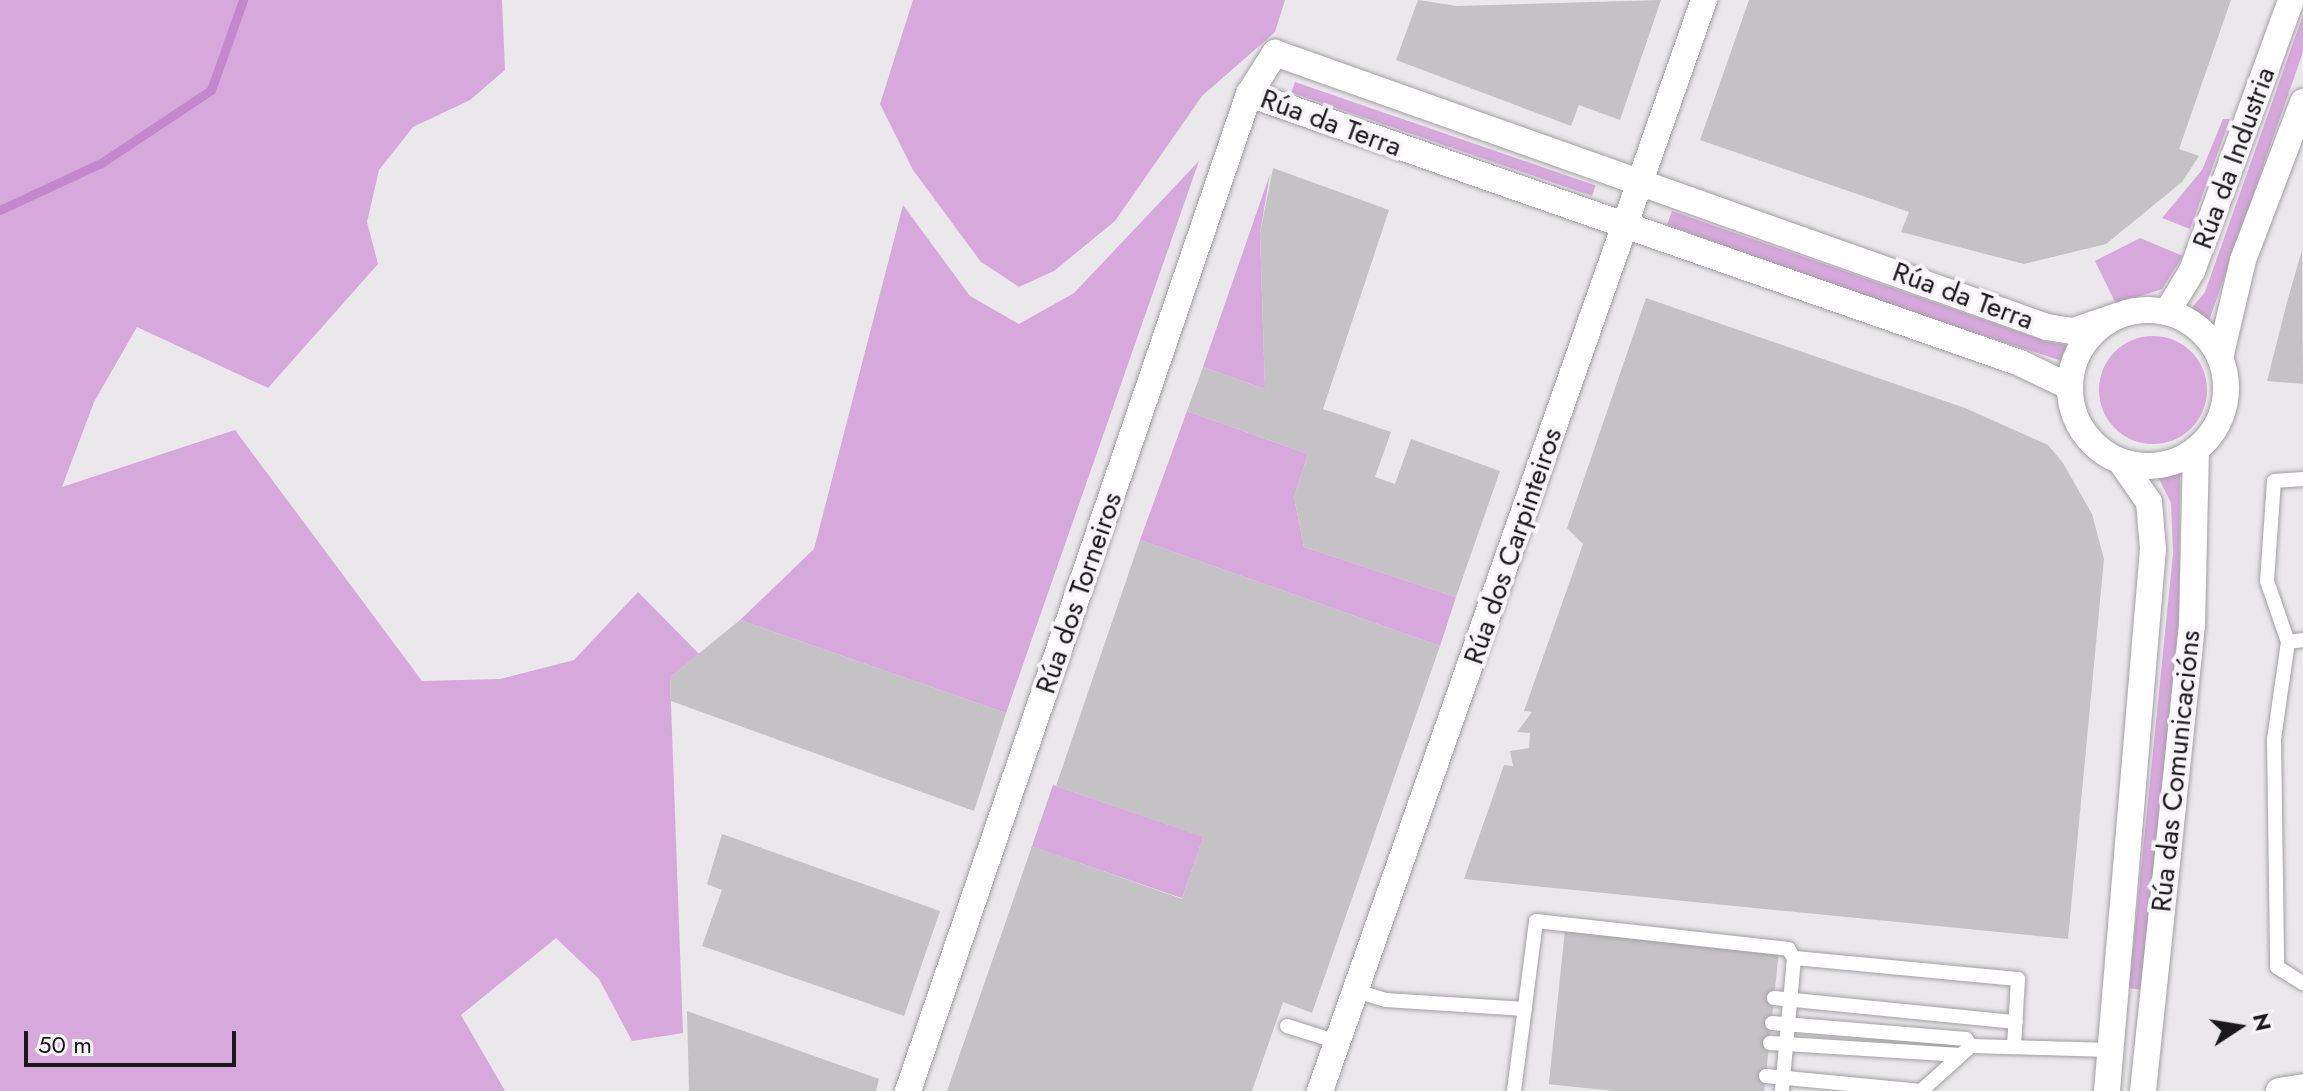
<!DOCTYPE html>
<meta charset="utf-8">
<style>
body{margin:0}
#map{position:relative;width:2303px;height:1091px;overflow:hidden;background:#eae8eb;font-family:Jost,sans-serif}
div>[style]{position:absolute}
.green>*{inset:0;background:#d6a8dc;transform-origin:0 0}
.round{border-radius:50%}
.stream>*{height:9px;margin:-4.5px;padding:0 4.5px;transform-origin:4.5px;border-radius:4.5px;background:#c387cb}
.building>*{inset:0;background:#c4c2c5;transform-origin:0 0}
.roads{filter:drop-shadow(0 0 2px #a2a0a2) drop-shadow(0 0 2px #a2a0a2)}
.lane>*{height:14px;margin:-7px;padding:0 7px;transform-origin:7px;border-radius:7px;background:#fff}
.street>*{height:26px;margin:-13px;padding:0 13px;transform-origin:13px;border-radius:13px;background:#fff}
.street>.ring{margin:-13px;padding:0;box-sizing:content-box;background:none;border:26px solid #fff;border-radius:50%}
span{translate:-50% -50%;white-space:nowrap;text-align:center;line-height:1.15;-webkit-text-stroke:8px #f8f5f8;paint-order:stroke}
.street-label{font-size:28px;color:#191919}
.north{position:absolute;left:2199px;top:987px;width:80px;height:80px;-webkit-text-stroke:6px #f8f5f8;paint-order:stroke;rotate:78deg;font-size:22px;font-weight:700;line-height:32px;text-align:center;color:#191919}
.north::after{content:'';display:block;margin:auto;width:28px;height:36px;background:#191919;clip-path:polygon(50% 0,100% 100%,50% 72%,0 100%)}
.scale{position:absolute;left:24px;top:1031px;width:212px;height:36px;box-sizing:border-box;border:4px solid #191919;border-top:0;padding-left:10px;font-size:24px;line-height:28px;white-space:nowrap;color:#191919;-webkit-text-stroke:6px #f8f5f8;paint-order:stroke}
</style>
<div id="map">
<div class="green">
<i style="clip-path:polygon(0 0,502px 0,505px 70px,470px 100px,413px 127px,379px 170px,367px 222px,378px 264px,268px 388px,137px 327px,94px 402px,62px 487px,235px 430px,422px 681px,500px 679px,574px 660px,638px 592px,699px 654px,670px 677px,683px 1033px,632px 1041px,599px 979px,556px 938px,461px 1015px,505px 1091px,0 1091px)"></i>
<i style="clip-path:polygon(913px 0,1285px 0,1275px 32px,1202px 96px,1115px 221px,1054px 271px,1019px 287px,981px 262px,913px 170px,880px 104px)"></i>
<i style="clip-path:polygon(2303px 15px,2303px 52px,2209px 321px,2191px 309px,2205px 292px)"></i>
<i style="left:1295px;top:82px;width:318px;height:11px;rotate:19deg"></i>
<i style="clip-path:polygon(2223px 119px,2230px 119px,2190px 229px,2162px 218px,2202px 170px)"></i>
<i style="clip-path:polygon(1199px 161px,1006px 713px,740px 620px,814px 549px,903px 205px,970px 296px,1019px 324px,1074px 293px)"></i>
<i style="clip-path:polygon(1270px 174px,1260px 233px,1265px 389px,1203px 367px)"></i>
<i style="clip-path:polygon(1672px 211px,2045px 341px,2072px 346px,2065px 362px,1899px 308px,1667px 225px)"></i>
<i style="clip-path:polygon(2140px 238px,2183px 256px,2162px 289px,2116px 304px,2095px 261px)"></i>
<i class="round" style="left:2099px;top:336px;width:108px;height:108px"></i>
<i style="clip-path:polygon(1187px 411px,1308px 454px,1294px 497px,1304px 547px,1456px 597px,1440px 646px,1140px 540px)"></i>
<i style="clip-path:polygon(2180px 474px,2179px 617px,2142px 990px,2129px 988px,2173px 554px,2171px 503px,2158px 477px)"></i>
<i style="left:1053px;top:785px;width:159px;height:65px;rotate:19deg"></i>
</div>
<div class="stream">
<i style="left:0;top:210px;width:111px;rotate:-25deg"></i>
<i style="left:101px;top:163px;width:132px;rotate:-33.6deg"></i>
<i style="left:211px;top:90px;width:96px;rotate:-70.4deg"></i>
</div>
<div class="building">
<i style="clip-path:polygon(1418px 0,1457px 6px,1661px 0,1620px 120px,1579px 105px,1571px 126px,1396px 60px)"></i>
<i style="clip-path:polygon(1749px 0,2231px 0,2179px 149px,2199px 156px,2182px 182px,2106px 244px,2024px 264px,1901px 232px,1909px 212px,1700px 140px)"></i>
<i style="clip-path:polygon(1273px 168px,1389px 210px,1323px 409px,1391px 432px,1375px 477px,1395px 484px,1411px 439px,1500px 471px,1456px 597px,1304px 547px,1294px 497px,1308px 454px,1187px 411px,1203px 367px,1265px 389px,1260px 233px)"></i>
<i style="clip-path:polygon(2302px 250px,2303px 384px,2267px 381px,2287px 302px)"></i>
<i style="clip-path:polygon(1646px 298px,1965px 408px,2048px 445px,2063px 463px,2092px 514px,2104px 559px,2068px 939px,1464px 879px,1504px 765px,1513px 766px,1510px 751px,1529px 748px,1530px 733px,1517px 732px,1532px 712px,1524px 711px,1583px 544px,1567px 528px)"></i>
<i style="clip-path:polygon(1140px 540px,1440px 646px,1312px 1013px,1283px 1002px,1252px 1091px,947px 1091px,1032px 846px,1182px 899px,1203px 837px,1056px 786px)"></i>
<i style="clip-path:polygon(740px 620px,1006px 713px,974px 811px,671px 701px,670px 677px)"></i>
<i style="clip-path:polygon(722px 834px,940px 911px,904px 1016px,702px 946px,722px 890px,707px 884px)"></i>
<i style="left:1565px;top:930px;width:215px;height:155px;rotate:6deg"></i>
<i style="clip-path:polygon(687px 1011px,879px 1079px,876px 1091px,689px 1091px)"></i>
</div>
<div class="roads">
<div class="lane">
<i style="left:2303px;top:640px;width:15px;rotate:172deg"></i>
<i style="left:2288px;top:642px;width:98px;rotate:98.2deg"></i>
<i style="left:2274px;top:739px;width:228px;rotate:89.2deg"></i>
<i style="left:2277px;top:967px;width:31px;rotate:32deg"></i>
<i style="left:2288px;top:642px;width:65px;rotate:-109deg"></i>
<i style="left:2267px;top:581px;width:100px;rotate:-86deg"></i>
<i style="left:2274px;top:481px;width:29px;rotate:-4deg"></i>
<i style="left:1794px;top:958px;width:225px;rotate:5.4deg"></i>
<i style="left:2018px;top:979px;width:67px;rotate:93.4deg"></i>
<i style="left:1356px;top:991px;width:31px;rotate:17deg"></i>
<i style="left:1386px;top:1000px;width:139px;rotate:3.7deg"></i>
<i style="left:1774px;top:998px;width:243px;rotate:5.7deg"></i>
<i style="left:1772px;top:1023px;width:195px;rotate:4.7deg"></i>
<i style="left:1966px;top:1039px;width:9px;rotate:54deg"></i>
<i style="left:1287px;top:1026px;width:53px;rotate:17.4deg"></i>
<i style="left:1770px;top:1043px;width:191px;rotate:3.6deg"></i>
<i style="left:1766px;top:1076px;width:156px;rotate:5.5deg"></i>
<i style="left:1514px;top:1091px;width:171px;rotate:-82.6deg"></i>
<i style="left:1536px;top:921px;width:254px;rotate:6.3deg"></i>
<i style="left:1788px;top:949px;width:11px;rotate:56deg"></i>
<i style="left:1794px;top:958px;width:134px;rotate:95.2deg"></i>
<i style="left:1921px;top:1091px;width:67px;rotate:-42deg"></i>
<i style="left:1971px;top:1046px;width:140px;rotate:1.6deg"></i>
</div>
<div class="street">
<i style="left:1249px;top:94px;width:817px;rotate:19.23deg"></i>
<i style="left:2020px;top:363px;width:55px;rotate:25.6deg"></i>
<i class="ring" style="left:2070px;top:310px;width:130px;height:130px"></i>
<i style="left:2167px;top:312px;width:48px;rotate:-58.6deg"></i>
<i style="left:2192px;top:271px;width:289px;rotate:-69.9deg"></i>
<i style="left:2220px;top:358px;width:101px;rotate:-76.8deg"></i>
<i style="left:2243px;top:260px;width:169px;rotate:-69.2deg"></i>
<i style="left:908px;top:1091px;width:1054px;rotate:-71.12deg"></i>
<i style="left:1249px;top:94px;width:49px;rotate:-57.6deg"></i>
<i style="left:1275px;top:53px;width:819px;rotate:19.54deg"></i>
<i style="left:2047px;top:327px;width:26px;rotate:9deg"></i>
<i style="left:2073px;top:331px;width:46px;rotate:-18.8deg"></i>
<i style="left:1320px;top:1091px;width:1157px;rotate:-70.61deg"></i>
<i style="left:2107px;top:1091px;width:544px;rotate:-85.15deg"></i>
<i style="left:2153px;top:549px;width:47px;rotate:-94.9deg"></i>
<i style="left:2149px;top:502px;width:49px;rotate:-125deg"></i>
<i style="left:2143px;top:1091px;width:468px;rotate:-84deg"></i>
<i style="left:2192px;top:626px;width:176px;rotate:-88.7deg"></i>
<i style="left:2279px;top:1091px;width:24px;rotate:-9deg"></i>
</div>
</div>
<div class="street-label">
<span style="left:1331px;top:123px;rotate:20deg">Rúa da Terra</span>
<span style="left:2234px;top:158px;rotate:-70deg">Rúa da Industria</span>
<span style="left:1963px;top:296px;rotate:20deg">Rúa da Terra</span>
<span style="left:1513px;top:546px;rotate:-71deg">Rúa dos Carpinteiros</span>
<span style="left:1079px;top:593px;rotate:-71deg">Rúa dos Torneiros</span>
<span style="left:2176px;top:771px;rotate:-84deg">Rúa das Comunicacións</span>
</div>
<div class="north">N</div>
<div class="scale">50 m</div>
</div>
